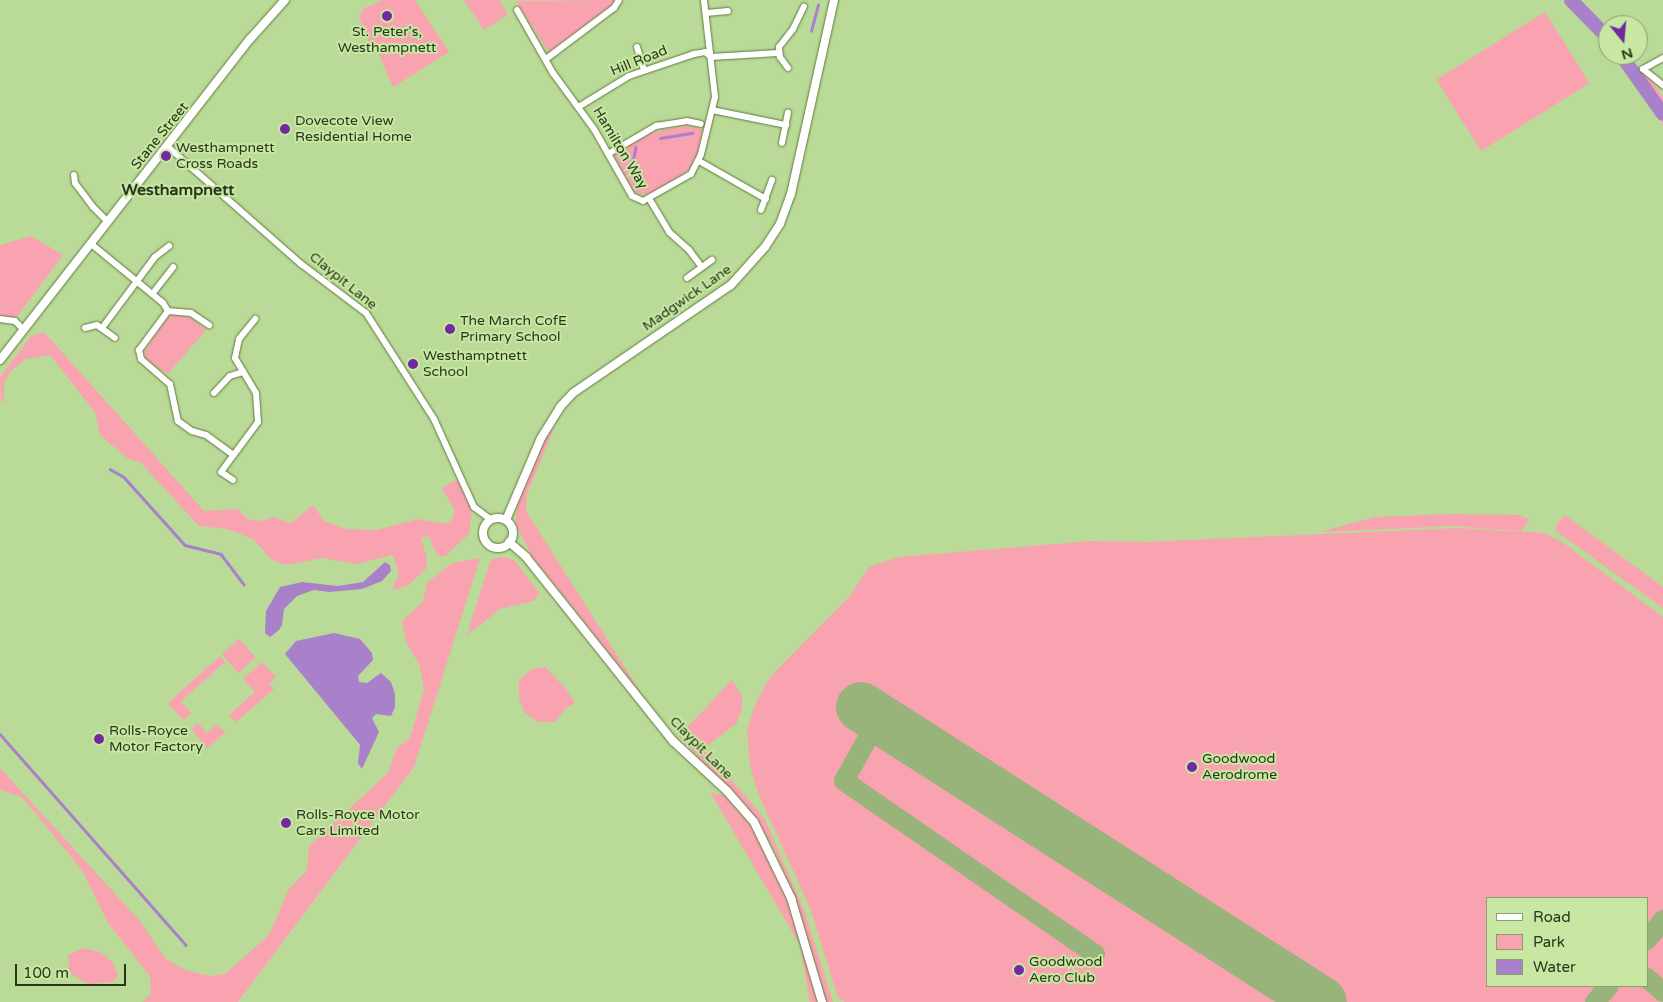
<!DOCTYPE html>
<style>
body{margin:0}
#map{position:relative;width:1663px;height:1002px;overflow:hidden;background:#bada97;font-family:"Varela Round",sans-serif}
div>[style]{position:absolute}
.green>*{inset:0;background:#f9a3b1;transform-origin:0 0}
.water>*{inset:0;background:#a980ca}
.stream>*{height:2.5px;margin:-1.25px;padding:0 1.25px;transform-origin:1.25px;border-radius:1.25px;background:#a980ca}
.river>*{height:14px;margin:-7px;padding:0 7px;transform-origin:7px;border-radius:7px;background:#a980ca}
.taxiway>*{height:20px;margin:-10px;padding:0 10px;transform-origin:10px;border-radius:10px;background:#98b47a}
.runway>*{height:50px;margin:-25px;padding:0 25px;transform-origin:25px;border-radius:25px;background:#98b47a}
.roads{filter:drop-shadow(0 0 1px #5f7c3c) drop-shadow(0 0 1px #5f7c3c)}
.minor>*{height:6px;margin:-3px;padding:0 3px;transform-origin:3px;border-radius:3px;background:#fff}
.tertiary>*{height:8px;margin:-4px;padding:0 4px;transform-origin:4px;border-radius:4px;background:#fff}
.tertiary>.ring{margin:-4px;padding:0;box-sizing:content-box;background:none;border:8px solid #fff;border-radius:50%}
.dots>*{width:14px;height:14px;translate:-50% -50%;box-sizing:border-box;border:2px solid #c7e7a3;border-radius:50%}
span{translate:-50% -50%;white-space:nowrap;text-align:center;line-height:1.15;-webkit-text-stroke:4px #c7e7a3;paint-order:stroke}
.poi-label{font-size:14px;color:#29361b}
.left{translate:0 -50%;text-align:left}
.street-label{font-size:14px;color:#29361b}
.quarter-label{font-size:16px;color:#29361b;font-weight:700}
.legend{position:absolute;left:1486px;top:897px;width:162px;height:90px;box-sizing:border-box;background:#c7e7a3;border:1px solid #88a06d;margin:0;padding:6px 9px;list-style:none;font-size:15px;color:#29361b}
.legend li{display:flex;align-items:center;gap:10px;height:25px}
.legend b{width:25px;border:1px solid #88a06d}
.north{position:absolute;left:1598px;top:15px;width:50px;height:50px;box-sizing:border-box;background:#c7e7a3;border:1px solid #88a06d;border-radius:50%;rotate:163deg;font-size:14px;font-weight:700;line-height:20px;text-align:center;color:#29361b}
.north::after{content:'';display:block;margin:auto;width:18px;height:22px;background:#722b9f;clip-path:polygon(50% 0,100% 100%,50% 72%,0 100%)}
.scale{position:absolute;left:15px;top:964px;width:111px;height:22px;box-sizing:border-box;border:2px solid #29361b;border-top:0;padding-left:6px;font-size:15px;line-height:18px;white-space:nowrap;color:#29361b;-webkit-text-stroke:4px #c7e7a3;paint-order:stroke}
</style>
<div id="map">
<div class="green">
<i style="clip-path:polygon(383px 0,415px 0,449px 52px,393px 87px,378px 52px,373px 53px,359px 17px,363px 9px)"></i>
<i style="clip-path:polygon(464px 0,499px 0,508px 14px,484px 30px)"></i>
<i style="clip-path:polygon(616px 0,610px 7px,549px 52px,516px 1px)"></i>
<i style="left:1545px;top:12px;width:84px;height:128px;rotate:58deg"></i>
<i style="clip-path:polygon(1643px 69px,1663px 97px,1663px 125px,1634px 78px)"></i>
<i style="clip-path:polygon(684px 126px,703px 129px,696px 160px,690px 169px,650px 195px,635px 193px,614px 155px,650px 133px)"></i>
<i style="clip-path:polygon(31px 236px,63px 255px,15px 319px,0 317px,0 245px)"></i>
<i style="clip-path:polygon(173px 314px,191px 318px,206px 330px,168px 374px,147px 361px,144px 352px,168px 317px)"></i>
<i style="clip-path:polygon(44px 332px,204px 511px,238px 509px,247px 519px,261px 521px,273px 517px,291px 523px,313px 505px,324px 521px,347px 529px,377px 530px,418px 519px,444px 524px,452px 520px,455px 511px,442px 488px,453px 481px,459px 482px,472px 512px,469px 534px,445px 556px,440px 556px,436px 553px,429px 536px,421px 538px,427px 558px,426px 569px,407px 586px,392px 590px,399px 574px,393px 555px,357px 564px,323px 558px,285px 565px,272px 560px,253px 539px,227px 529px,199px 526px,140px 462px,127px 458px,100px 435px,95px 412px,50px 355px,25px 359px,11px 371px,4px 382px,4px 401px,1px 402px,0 377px,31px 336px)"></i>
<i style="clip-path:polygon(551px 428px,554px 428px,527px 494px,526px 511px,643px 696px,533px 558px,515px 523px,519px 497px)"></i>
<i style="clip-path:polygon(1453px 514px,1520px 515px,1530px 520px,1521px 531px,1453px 526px,1320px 532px,1374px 517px)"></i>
<i style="clip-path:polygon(1565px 515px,1663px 587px,1663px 608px,1556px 531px,1556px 525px)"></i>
<i style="clip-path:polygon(evenodd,1458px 528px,1544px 533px,1562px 542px,1663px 617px,1663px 1002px,845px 1002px,838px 997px,810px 908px,758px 793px,750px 766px,747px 730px,756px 702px,771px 676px,849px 597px,869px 567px,898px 557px,1091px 541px,1146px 542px,1458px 528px,1487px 898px,1647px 898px,1647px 986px,1487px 986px,1487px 898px)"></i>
<i style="clip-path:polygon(505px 557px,515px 561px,539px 593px,534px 601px,500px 609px,467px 635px,491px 559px)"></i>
<i style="clip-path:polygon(480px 558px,414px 767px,238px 1002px,143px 1002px,151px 994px,150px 976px,108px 923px,82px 870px,22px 797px,0 790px,0 768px,139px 920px,166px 959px,185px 970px,210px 976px,225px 974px,269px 935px,289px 889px,307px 870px,309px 846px,388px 773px,397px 748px,410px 738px,424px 689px,420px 666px,407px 644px,402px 621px,423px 602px,427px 583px,452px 563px)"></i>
<i style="left:239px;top:639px;width:25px;height:23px;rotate:48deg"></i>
<i style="clip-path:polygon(220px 656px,225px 662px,181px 701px,191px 713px,183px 720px,168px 703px)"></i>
<i style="clip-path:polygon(262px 662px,276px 677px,269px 683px,274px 689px,236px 722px,229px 715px,255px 692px,243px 679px)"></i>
<i style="clip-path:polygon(545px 667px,567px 690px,575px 703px,565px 709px,555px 722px,539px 722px,525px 713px,519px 699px,519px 680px,532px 669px)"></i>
<i style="clip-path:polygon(732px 680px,742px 696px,742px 709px,736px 724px,696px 754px,679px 736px)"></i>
<i style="clip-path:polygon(198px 723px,207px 733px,217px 724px,225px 733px,207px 748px,191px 729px)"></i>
<i style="clip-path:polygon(706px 750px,765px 819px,804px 910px,833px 1002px,826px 1002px,793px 892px,772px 845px,752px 814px,695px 756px)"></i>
<i style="clip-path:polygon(710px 792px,725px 796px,754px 830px,787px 898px,818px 1002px,810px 1002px,800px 945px)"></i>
<i style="clip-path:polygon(83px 948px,102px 953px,113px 963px,118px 975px,113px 982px,89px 984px,74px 976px,69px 970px,68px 955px)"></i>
</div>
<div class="water">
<i style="clip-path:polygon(385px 562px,390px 565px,391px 571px,382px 581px,362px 589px,329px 592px,314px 590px,297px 596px,284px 609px,282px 625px,279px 630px,270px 637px,265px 633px,266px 611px,280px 587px,302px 582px,338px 586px,363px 582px)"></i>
<i style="clip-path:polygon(334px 633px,360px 639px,372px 653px,373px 660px,358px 676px,359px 682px,367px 683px,381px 673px,391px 682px,395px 694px,395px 707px,391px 716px,376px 714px,372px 718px,379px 732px,362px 769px,358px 763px,360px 745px,285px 654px,296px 641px)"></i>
</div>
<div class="stream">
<i style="left:811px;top:31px;width:27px;rotate:-75deg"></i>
<i style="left:660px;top:138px;width:33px;rotate:-9deg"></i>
<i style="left:636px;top:147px;width:15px;rotate:101deg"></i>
<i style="left:633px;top:162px;width:13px;rotate:61deg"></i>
<i style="left:110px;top:469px;width:16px;rotate:30deg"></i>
<i style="left:124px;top:477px;width:91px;rotate:48.1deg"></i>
<i style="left:185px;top:545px;width:37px;rotate:14deg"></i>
<i style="left:221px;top:554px;width:38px;rotate:53deg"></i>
<i style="left:0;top:734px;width:281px;rotate:48.6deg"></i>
</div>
<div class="river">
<i style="left:1571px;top:0;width:53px;rotate:45.8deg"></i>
<i style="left:1621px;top:55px;width:72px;rotate:54.6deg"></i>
</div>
<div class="taxiway">
<i style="left:879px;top:718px;width:72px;rotate:119.1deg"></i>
<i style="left:844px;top:781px;width:305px;rotate:34.6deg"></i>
<i style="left:1647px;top:940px;width:26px;rotate:-51deg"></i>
<i style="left:1647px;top:978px;width:21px;rotate:41deg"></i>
<i style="left:1595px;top:1002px;width:21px;rotate:-49deg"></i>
</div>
<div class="runway">
<i style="left:861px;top:707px;width:547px;rotate:32.62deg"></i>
</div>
<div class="roads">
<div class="minor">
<i style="left:517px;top:10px;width:73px;rotate:60.3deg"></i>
<i style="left:553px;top:73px;width:69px;rotate:53.8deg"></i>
<i style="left:594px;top:129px;width:77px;rotate:60.4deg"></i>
<i style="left:632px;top:196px;width:12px;rotate:24deg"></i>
<i style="left:643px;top:201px;width:55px;rotate:-29.4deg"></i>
<i style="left:691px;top:174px;width:22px;rotate:-63deg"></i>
<i style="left:701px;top:154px;width:59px;rotate:-76.2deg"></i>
<i style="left:715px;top:97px;width:98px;rotate:-96.5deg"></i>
<i style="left:706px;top:13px;width:22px;rotate:-5deg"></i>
<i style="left:637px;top:47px;width:24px;rotate:73deg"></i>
<i style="left:1663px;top:58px;width:23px;rotate:151deg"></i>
<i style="left:1643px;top:69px;width:26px;rotate:39deg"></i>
<i style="left:546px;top:59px;width:85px;rotate:-36.9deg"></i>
<i style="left:614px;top:8px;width:9px;rotate:-58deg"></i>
<i style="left:788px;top:68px;width:14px;rotate:-126deg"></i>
<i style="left:780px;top:57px;width:10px;rotate:-96deg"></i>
<i style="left:779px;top:47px;width:23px;rotate:-52deg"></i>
<i style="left:793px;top:29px;width:25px;rotate:-64deg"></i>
<i style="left:580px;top:106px;width:57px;rotate:-31.5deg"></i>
<i style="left:629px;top:76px;width:69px;rotate:-18.7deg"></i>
<i style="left:694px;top:54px;width:11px;rotate:-10deg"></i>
<i style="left:705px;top:52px;width:8px;rotate:40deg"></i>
<i style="left:711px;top:57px;width:67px;rotate:-3.4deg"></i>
<i style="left:712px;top:110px;width:76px;rotate:11.5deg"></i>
<i style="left:782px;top:143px;width:31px;rotate:-79deg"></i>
<i style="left:167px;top:146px;width:179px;rotate:41.4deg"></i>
<i style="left:301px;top:264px;width:81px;rotate:37deg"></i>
<i style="left:366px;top:313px;width:126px;rotate:57.3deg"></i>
<i style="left:434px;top:419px;width:97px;rotate:65.6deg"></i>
<i style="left:474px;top:507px;width:21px;rotate:37deg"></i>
<i style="left:608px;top:154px;width:56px;rotate:-30.3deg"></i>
<i style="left:656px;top:126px;width:31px;rotate:-9deg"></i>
<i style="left:687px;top:121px;width:14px;rotate:12deg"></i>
<i style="left:699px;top:161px;width:77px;rotate:29.6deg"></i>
<i style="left:74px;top:175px;width:8px;rotate:83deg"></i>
<i style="left:75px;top:183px;width:30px;rotate:53deg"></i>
<i style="left:93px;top:207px;width:20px;rotate:45deg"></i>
<i style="left:650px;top:200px;width:37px;rotate:59deg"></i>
<i style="left:669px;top:232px;width:27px;rotate:42deg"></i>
<i style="left:689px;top:250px;width:21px;rotate:53deg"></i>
<i style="left:761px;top:210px;width:32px;rotate:-70deg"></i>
<i style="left:90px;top:243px;width:94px;rotate:39.4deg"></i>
<i style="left:163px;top:303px;width:9px;rotate:58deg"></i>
<i style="left:687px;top:278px;width:31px;rotate:-36deg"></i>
<i style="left:153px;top:293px;width:33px;rotate:-52deg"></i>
<i style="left:168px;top:311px;width:49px;rotate:126.6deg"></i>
<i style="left:139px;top:350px;width:9px;rotate:77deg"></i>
<i style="left:141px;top:359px;width:38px;rotate:41deg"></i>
<i style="left:170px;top:384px;width:38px;rotate:78deg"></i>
<i style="left:178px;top:421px;width:17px;rotate:36deg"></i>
<i style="left:192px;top:431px;width:15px;rotate:16deg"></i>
<i style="left:206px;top:435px;width:34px;rotate:36deg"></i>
<i style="left:168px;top:311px;width:23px;rotate:5deg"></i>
<i style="left:191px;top:313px;width:22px;rotate:34deg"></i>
<i style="left:0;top:319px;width:15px;rotate:8deg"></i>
<i style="left:15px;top:321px;width:11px;rotate:45deg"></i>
<i style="left:85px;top:328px;width:12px;rotate:-14deg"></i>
<i style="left:97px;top:325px;width:22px;rotate:36deg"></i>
<i style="left:102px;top:328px;width:89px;rotate:-53.3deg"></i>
<i style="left:155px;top:257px;width:18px;rotate:-38deg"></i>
<i style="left:214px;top:393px;width:23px;rotate:-47deg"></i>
<i style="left:230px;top:376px;width:14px;rotate:-17deg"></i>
<i style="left:233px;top:480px;width:14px;rotate:-146deg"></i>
<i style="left:221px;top:472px;width:62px;rotate:-53.5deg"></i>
<i style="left:258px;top:422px;width:29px;rotate:-94deg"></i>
<i style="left:256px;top:393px;width:41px;rotate:-121deg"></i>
<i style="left:235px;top:358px;width:19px;rotate:-78deg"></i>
<i style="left:239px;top:339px;width:26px;rotate:-51deg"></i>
</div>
<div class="tertiary">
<i style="left:0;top:360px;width:408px;rotate:-52.1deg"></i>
<i style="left:251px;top:38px;width:51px;rotate:-48.2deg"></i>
<i class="ring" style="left:483px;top:518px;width:22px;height:22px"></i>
<i style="left:506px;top:520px;width:89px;rotate:-66.9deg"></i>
<i style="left:541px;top:438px;width:36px;rotate:-58deg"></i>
<i style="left:560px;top:407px;width:19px;rotate:-47deg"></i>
<i style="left:573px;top:393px;width:191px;rotate:-34.4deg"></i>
<i style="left:731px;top:285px;width:51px;rotate:-48.2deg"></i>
<i style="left:765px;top:247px;width:27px;rotate:-57deg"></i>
<i style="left:780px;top:224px;width:32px;rotate:-70deg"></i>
<i style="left:791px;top:194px;width:199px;rotate:-77.5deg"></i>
<i style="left:509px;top:542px;width:23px;rotate:41deg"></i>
<i style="left:526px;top:557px;width:236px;rotate:51.4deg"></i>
<i style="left:673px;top:741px;width:74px;rotate:42.8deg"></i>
<i style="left:727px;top:791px;width:41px;rotate:48.9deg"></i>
<i style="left:754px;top:822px;width:85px;rotate:64deg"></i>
<i style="left:791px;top:898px;width:109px;rotate:73.4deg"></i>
</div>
</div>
<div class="dots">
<i style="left:387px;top:16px;background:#722b9f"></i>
<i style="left:285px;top:129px;background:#722b9f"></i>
<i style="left:166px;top:156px;background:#722b9f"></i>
<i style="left:450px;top:329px;background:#722b9f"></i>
<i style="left:413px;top:364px;background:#722b9f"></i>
<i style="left:99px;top:739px;background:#722b9f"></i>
<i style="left:1192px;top:767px;background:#722b9f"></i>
<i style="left:286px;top:823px;background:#722b9f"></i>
<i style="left:1019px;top:970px;background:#722b9f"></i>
</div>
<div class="poi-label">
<span style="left:387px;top:40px">St. Peter's,<br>Westhampnett</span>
<span class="left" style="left:295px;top:129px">Dovecote View<br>Residential Home</span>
<span class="left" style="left:176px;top:156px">Westhampnett<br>Cross Roads</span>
<span class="left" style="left:460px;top:329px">The March CofE<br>Primary School</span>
<span class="left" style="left:423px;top:364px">Westhamptnett<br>School</span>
<span class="left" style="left:109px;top:739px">Rolls-Royce<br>Motor Factory</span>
<span class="left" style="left:1202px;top:767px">Goodwood<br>Aerodrome</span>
<span class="left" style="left:296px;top:823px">Rolls-Royce Motor<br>Cars Limited</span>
<span class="left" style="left:1029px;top:970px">Goodwood<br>Aero Club</span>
</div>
<div class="street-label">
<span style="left:639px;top:61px;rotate:-22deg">Hill Road</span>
<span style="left:160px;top:136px;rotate:-51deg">Stane Street</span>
<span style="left:620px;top:148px;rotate:59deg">Hamilton Way</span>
<span style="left:343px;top:281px;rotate:39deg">Claypit Lane</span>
<span style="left:687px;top:298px;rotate:-35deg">Madgwick Lane</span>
<span style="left:701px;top:748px;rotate:45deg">Claypit Lane</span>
</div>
<div class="quarter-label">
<span style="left:178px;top:190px">Westhampnett</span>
</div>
<ul class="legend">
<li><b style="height:6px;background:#fff"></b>Road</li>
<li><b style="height:14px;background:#f9a3b1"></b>Park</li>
<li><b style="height:14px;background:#a980ca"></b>Water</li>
</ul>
<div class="north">N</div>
<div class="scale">100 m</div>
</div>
